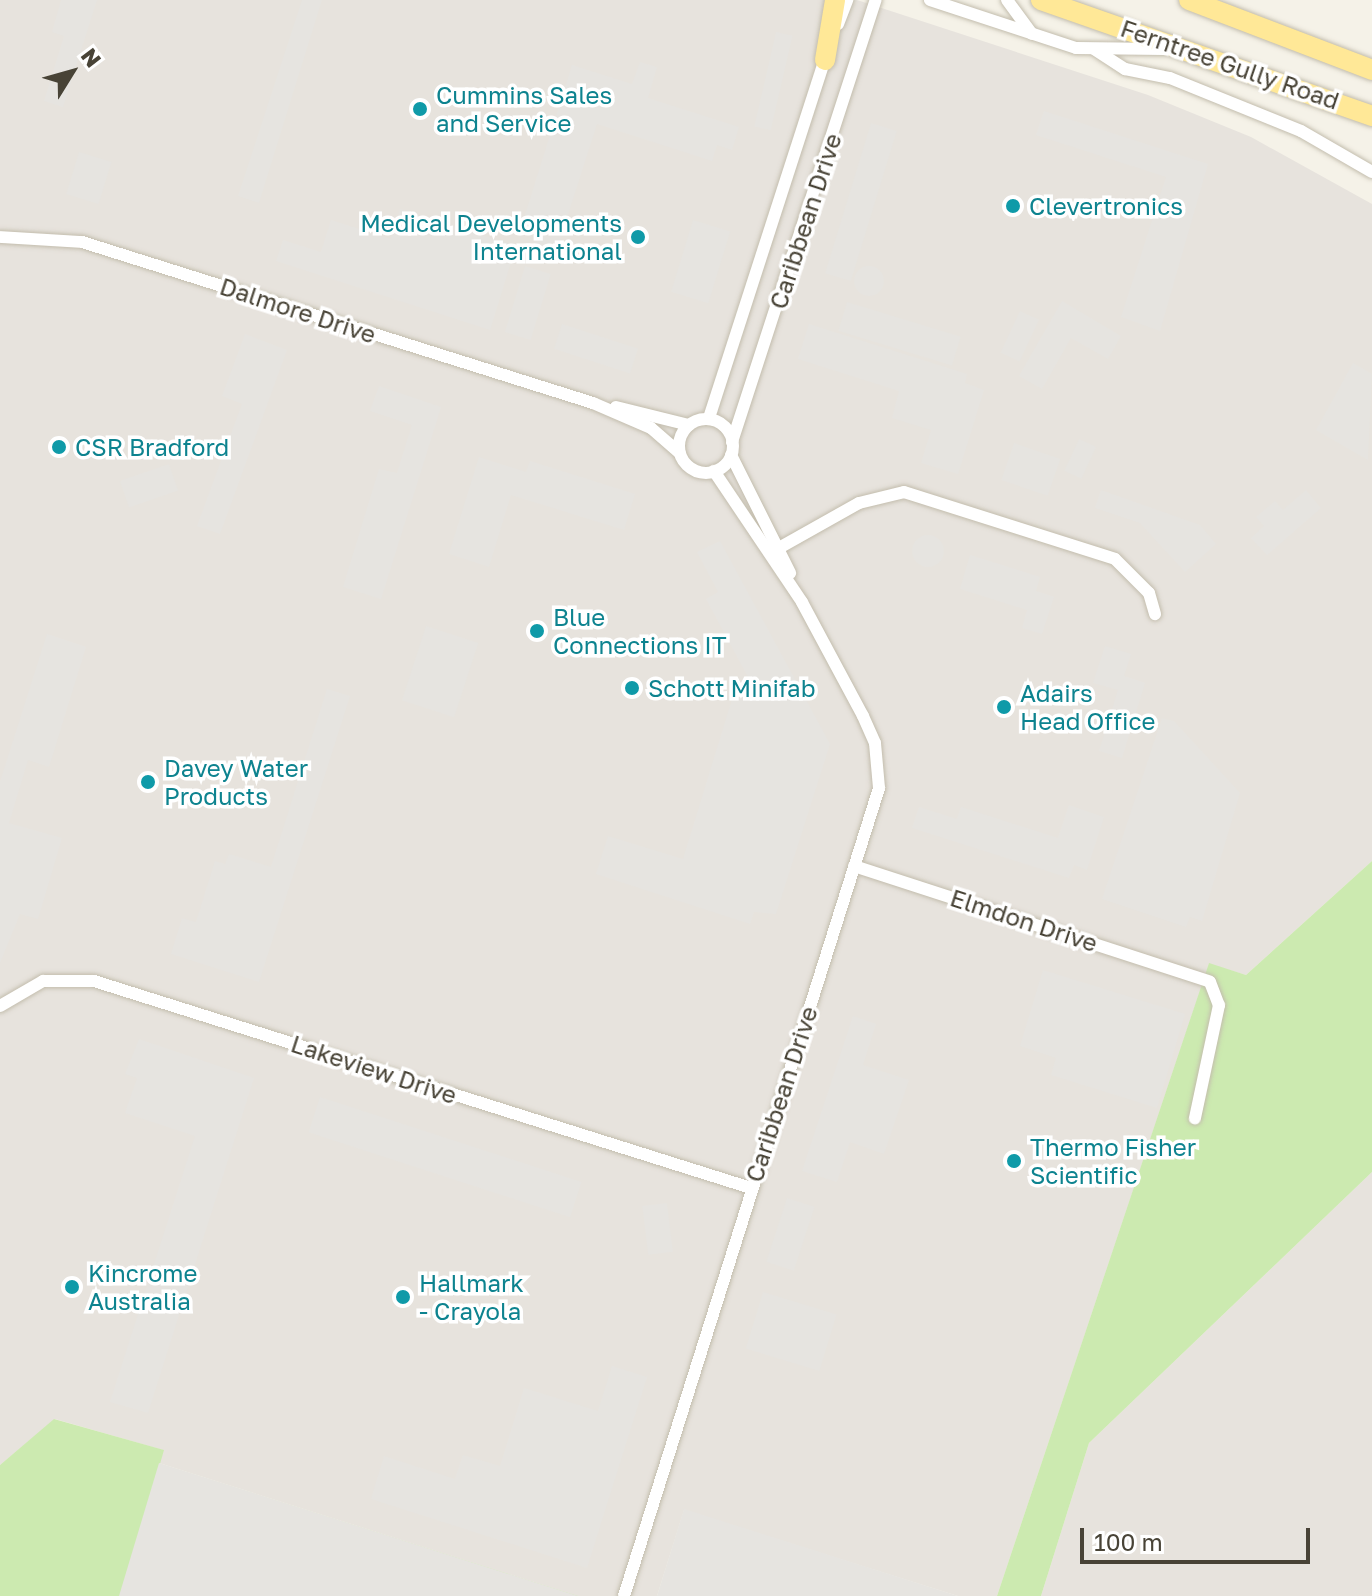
<!DOCTYPE html>
<style>
body{margin:0}
#map{position:relative;width:1372px;height:1596px;overflow:hidden;background:#f5f2e8;font-family:"Golos Text",sans-serif}
div>[style]{position:absolute}
.industrial>*{inset:0;background:#e7e3dd}
.green>*{inset:0;background:#cceab0}
.parking>*{inset:0;background:#e6e4e0;transform-origin:0 0}
.round{border-radius:50%}
.roads{filter:drop-shadow(0 0 2px #c3bdad) drop-shadow(0 0 2px #c3bdad)}
.street>*{height:12px;margin:-6px;padding:0 6px;transform-origin:6px;border-radius:6px;background:#fff}
.street>.ring{margin:-6px;padding:0;box-sizing:content-box;background:none;border:12px solid #fff;border-radius:50%}
.primary>*{height:20px;margin:-10px;padding:0 10px;transform-origin:10px;border-radius:10px;background:#ffe897}
.dots>*{width:22px;height:22px;translate:-50% -50%;box-sizing:border-box;border:4px solid #fff;border-radius:50%}
span{translate:-50% -50%;white-space:nowrap;text-align:center;line-height:1.15;-webkit-text-stroke:7px #fff;paint-order:stroke}
.street-label{font-size:24px;color:#484336}
.culture-label{font-size:24px;color:#0d838f}
.left{translate:0 -50%;text-align:left}
.right{translate:-100% -50%;text-align:right}
.north{position:absolute;left:32px;top:32px;width:80px;height:80px;-webkit-text-stroke:6px #fff;paint-order:stroke;rotate:53deg;font-size:22px;font-weight:700;line-height:32px;text-align:center;color:#484336}
.north::after{content:'';display:block;margin:auto;width:28px;height:36px;background:#484336;clip-path:polygon(50% 0,100% 100%,50% 72%,0 100%)}
.scale{position:absolute;left:1080px;top:1528px;width:230px;height:36px;box-sizing:border-box;border:4px solid #484336;border-top:0;padding-left:10px;font-size:24px;line-height:28px;white-space:nowrap;color:#484336;-webkit-text-stroke:6px #fff;paint-order:stroke}
</style>
<div id="map">
<div class="industrial">
<i style="clip-path:polygon(0 0,857px 0,1148px 95px,1251px 137px,1372px 204px,1372px 861px,1246px 975px,1209px 964px,997px 1596px,958px 1596px,684px 1510px,657px 1596px,578px 1596px,159px 1463px,163px 1450px,55px 1419px,0 1465px)"></i>
<i style="clip-path:polygon(1372px 1172px,1372px 1596px,1041px 1596px,1089px 1443px)"></i>
</div>
<div class="green">
<i style="clip-path:polygon(1372px 861px,1372px 1172px,1089px 1443px,1041px 1596px,997px 1596px,1209px 963px,1246px 975px)"></i>
<i style="clip-path:polygon(54px 1419px,164px 1450px,160px 1464px,578px 1596px,0 1596px,0 1465px)"></i>
</div>
<div class="parking">
<i style="clip-path:polygon(61px 0,97px 0,63px 107px,44px 101px,64px 36px,52px 32px)"></i>
<i style="clip-path:polygon(302px 0,322px 0,259px 203px,238px 196px)"></i>
<i style="left:776px;top:32px;width:17px;height:97px;rotate:13deg"></i>
<i style="clip-path:polygon(640px 62px,657px 67px,648px 98px,739px 127px,732px 150px,717px 145px,712px 161px,597px 124px,555px 255px,533px 248px,541px 220px,525px 215px,572px 65px,632px 84px)"></i>
<i style="clip-path:polygon(1044px 111px,1208px 164px,1160px 331px,1121px 317px,1166px 177px,1036px 135px)"></i>
<i style="left:871px;top:123px;width:27px;height:157px;rotate:17deg"></i>
<i style="left:79px;top:152px;width:34px;height:44px;rotate:17deg"></i>
<i style="clip-path:polygon(400px 209px,516px 246px,490px 330px,276px 261px,283px 240px,321px 252px,331px 220px,391px 239px)"></i>
<i style="left:693px;top:220px;width:39px;height:75px;rotate:17deg"></i>
<i class="round" style="left:854px;top:266px;width:30px;height:30px"></i>
<i style="left:525px;top:266px;width:27px;height:69px;rotate:17deg"></i>
<i style="clip-path:polygon(1062px 301px,1121px 336px,1108px 359px,1071px 338px,1042px 389px,1019px 376px)"></i>
<i style="left:847px;top:302px;width:119px;height:30px;rotate:17deg"></i>
<i style="left:1020px;top:311px;width:21px;height:46px;rotate:25deg"></i>
<i style="left:562px;top:324px;width:80px;height:26px;rotate:18deg"></i>
<i style="clip-path:polygon(809px 324px,967px 374px,965px 383px,984px 390px,958px 474px,921px 463px,931px 430px,892px 418px,899px 391px,798px 359px)"></i>
<i style="clip-path:polygon(245px 334px,287px 350px,220px 534px,197px 526px,242px 404px,222px 396px)"></i>
<i style="clip-path:polygon(1353px 363px,1372px 374px,1368px 460px,1316px 430px)"></i>
<i style="clip-path:polygon(379px 386px,441px 407px,381px 599px,343px 587px,379px 469px,397px 473px,412px 425px,370px 411px)"></i>
<i style="left:1079px;top:439px;width:19px;height:35px;rotate:25deg"></i>
<i style="left:1014px;top:443px;width:49px;height:39px;rotate:19deg"></i>
<i style="clip-path:polygon(479px 457px,526px 472px,530px 461px,635px 494px,624px 530px,511px 495px,489px 567px,449px 554px)"></i>
<i style="left:169px;top:464px;width:28px;height:52px;rotate:71deg"></i>
<i style="clip-path:polygon(1101px 490px,1200px 525px,1216px 544px,1185px 572px,1140px 523px,1095px 508px)"></i>
<i style="clip-path:polygon(1306px 490px,1321px 508px,1267px 555px,1251px 538px,1264px 526px,1256px 517px,1275px 501px,1283px 510px)"></i>
<i class="round" style="left:912px;top:535px;width:32px;height:32px"></i>
<i style="clip-path:polygon(720px 541px,830px 744px,776px 914px,754px 912px,750px 924px,596px 874px,608px 836px,683px 859px,737px 683px,748px 677px,706px 599px,718px 592px,697px 552px)"></i>
<i style="clip-path:polygon(970px 555px,1040px 577px,1036px 591px,1054px 597px,1042px 634px,1022px 628px,1027px 610px,960px 589px)"></i>
<i style="left:426px;top:626px;width:55px;height:78px;rotate:18deg"></i>
<i style="clip-path:polygon(47px 634px,86px 647px,49px 767px,28px 760px,9px 823px,62px 838px,38px 919px,20px 914px,0 963px,0 782px)"></i>
<i style="clip-path:polygon(1105px 646px,1131px 654px,1124px 676px,1145px 683px,1122px 758px,1099px 751px,1118px 690px,1093px 683px)"></i>
<i style="clip-path:polygon(327px 689px,350px 696px,259px 982px,171px 954px,182px 918px,196px 922px,215px 861px,225px 864px,229px 854px,271px 867px)"></i>
<i style="clip-path:polygon(1162px 718px,1174px 721px,1240px 793px,1202px 921px,1190px 917px,1186px 927px,1102px 899px)"></i>
<i style="clip-path:polygon(1069px 805px,1104px 817px,1087px 870px,1074px 865px,1069px 878px,912px 828px,919px 807px,957px 819px,961px 807px,1058px 838px)"></i>
<i style="clip-path:polygon(1043px 970px,1185px 1014px,1157px 1108px,1051px 1075px,1056px 1058px,1020px 1046px)"></i>
<i style="clip-path:polygon(853px 1016px,876px 1024px,863px 1065px,909px 1080px,884px 1154px,850px 1142px,837px 1182px,802px 1171px)"></i>
<i style="clip-path:polygon(139px 1039px,254px 1078px,148px 1413px,110px 1402px,195px 1136px,125px 1113px,137px 1078px,125px 1074px)"></i>
<i style="left:320px;top:1097px;width:275px;height:37px;rotate:18deg"></i>
<i style="left:787px;top:1198px;width:29px;height:67px;rotate:18deg"></i>
<i style="left:667px;top:1203px;width:49px;height:25px;rotate:83deg"></i>
<i style="left:763px;top:1292px;width:77px;height:59px;rotate:17deg"></i>
<i style="clip-path:polygon(612px 1366px,647px 1377px,587px 1568px,371px 1499px,384px 1456px,455px 1479px,463px 1455px,500px 1466px,524px 1388px,598px 1411px)"></i>
<i style="clip-path:polygon(159px 1463px,578px 1596px,119px 1596px)"></i>
<i style="clip-path:polygon(684px 1509px,958px 1596px,657px 1596px)"></i>
</div>
<div class="roads">
<div class="street">
<i style="left:930px;top:0;width:154px;rotate:18.2deg"></i>
<i style="left:1076px;top:48px;width:89px;rotate:0.6deg"></i>
<i style="left:1007px;top:0;width:42px;rotate:53.7deg"></i>
<i style="left:838px;top:24px;width:26px;rotate:-69deg"></i>
<i style="left:1094px;top:49px;width:37px;rotate:33deg"></i>
<i style="left:1125px;top:69px;width:46px;rotate:11.3deg"></i>
<i style="left:1170px;top:78px;width:141px;rotate:22deg"></i>
<i style="left:1301px;top:131px;width:82px;rotate:30deg"></i>
<i style="left:0;top:237px;width:82px;rotate:3.5deg"></i>
<i style="left:82px;top:242px;width:536px;rotate:17.49deg"></i>
<i style="left:593px;top:403px;width:63px;rotate:23.3deg"></i>
<i style="left:651px;top:428px;width:38px;rotate:41deg"></i>
<i style="left:616px;top:407px;width:75px;rotate:13.9deg"></i>
<i style="left:709px;top:418px;width:380px;rotate:-72.1deg"></i>
<i class="ring" style="left:679px;top:419px;width:42px;height:42px"></i>
<i style="left:732px;top:442px;width:465px;rotate:-72deg"></i>
<i style="left:731px;top:455px;width:132px;rotate:63.4deg"></i>
<i style="left:770px;top:553px;width:102px;rotate:-29.3deg"></i>
<i style="left:859px;top:503px;width:46px;rotate:-13.7deg"></i>
<i style="left:904px;top:492px;width:221px;rotate:17.6deg"></i>
<i style="left:1115px;top:559px;width:48px;rotate:45deg"></i>
<i style="left:1149px;top:593px;width:22px;rotate:74deg"></i>
<i style="left:854px;top:866px;width:374px;rotate:18deg"></i>
<i style="left:1210px;top:982px;width:25px;rotate:69deg"></i>
<i style="left:1219px;top:1005px;width:116px;rotate:102deg"></i>
<i style="left:0;top:1006px;width:50px;rotate:-30.2deg"></i>
<i style="left:43px;top:981px;width:51px"></i>
<i style="left:94px;top:981px;width:689px;rotate:17.49deg"></i>
<i style="left:624px;top:1596px;width:847px;rotate:-72.48deg"></i>
<i style="left:879px;top:788px;width:45px;rotate:-95.1deg"></i>
<i style="left:875px;top:743px;width:30px;rotate:-114deg"></i>
<i style="left:863px;top:716px;width:129px;rotate:-118.2deg"></i>
<i style="left:802px;top:602px;width:158px;rotate:-123.9deg"></i>
</div>
<div class="primary">
<i style="left:1041px;top:0;width:351px;rotate:19.3deg"></i>
<i style="left:1189px;top:0;width:196px;rotate:20.9deg"></i>
<i style="left:825px;top:60px;width:61px;rotate:-80.5deg"></i>
</div>
</div>
<div class="dots">
<i style="left:420px;top:109px;background:#0f9aa8"></i>
<i style="left:1013px;top:206px;background:#0f9aa8"></i>
<i style="left:638px;top:237px;background:#0f9aa8"></i>
<i style="left:59px;top:447px;background:#0f9aa8"></i>
<i style="left:537px;top:631px;background:#0f9aa8"></i>
<i style="left:632px;top:688px;background:#0f9aa8"></i>
<i style="left:1004px;top:707px;background:#0f9aa8"></i>
<i style="left:148px;top:782px;background:#0f9aa8"></i>
<i style="left:1014px;top:1161px;background:#0f9aa8"></i>
<i style="left:72px;top:1287px;background:#0f9aa8"></i>
<i style="left:403px;top:1297px;background:#0f9aa8"></i>
</div>
<div class="street-label">
<span style="left:1230px;top:64px;rotate:19deg">Ferntree Gully Road</span>
<span style="left:805px;top:221px;rotate:-72deg">Caribbean Drive</span>
<span style="left:298px;top:310px;rotate:18deg">Dalmore Drive</span>
<span style="left:1024px;top:920px;rotate:18deg">Elmdon Drive</span>
<span style="left:374px;top:1069px;rotate:18deg">Lakeview Drive</span>
<span style="left:781px;top:1094px;rotate:-72deg">Caribbean Drive</span>
</div>
<div class="culture-label">
<span class="left" style="left:436px;top:109px">Cummins Sales<br>and Service</span>
<span class="left" style="left:1029px;top:206px">Clevertronics</span>
<span class="right" style="left:622px;top:237px">Medical Developments<br>International</span>
<span class="left" style="left:75px;top:447px">CSR Bradford</span>
<span class="left" style="left:553px;top:631px">Blue<br>Connections IT</span>
<span class="left" style="left:648px;top:688px">Schott Minifab</span>
<span class="left" style="left:1020px;top:707px">Adairs<br>Head Office</span>
<span class="left" style="left:164px;top:782px">Davey Water<br>Products</span>
<span class="left" style="left:1030px;top:1161px">Thermo Fisher<br>Scientific</span>
<span class="left" style="left:88px;top:1287px">Kincrome<br>Australia</span>
<span class="left" style="left:419px;top:1297px">Hallmark<br>- Crayola</span>
</div>
<div class="north">N</div>
<div class="scale">100 m</div>
</div>
